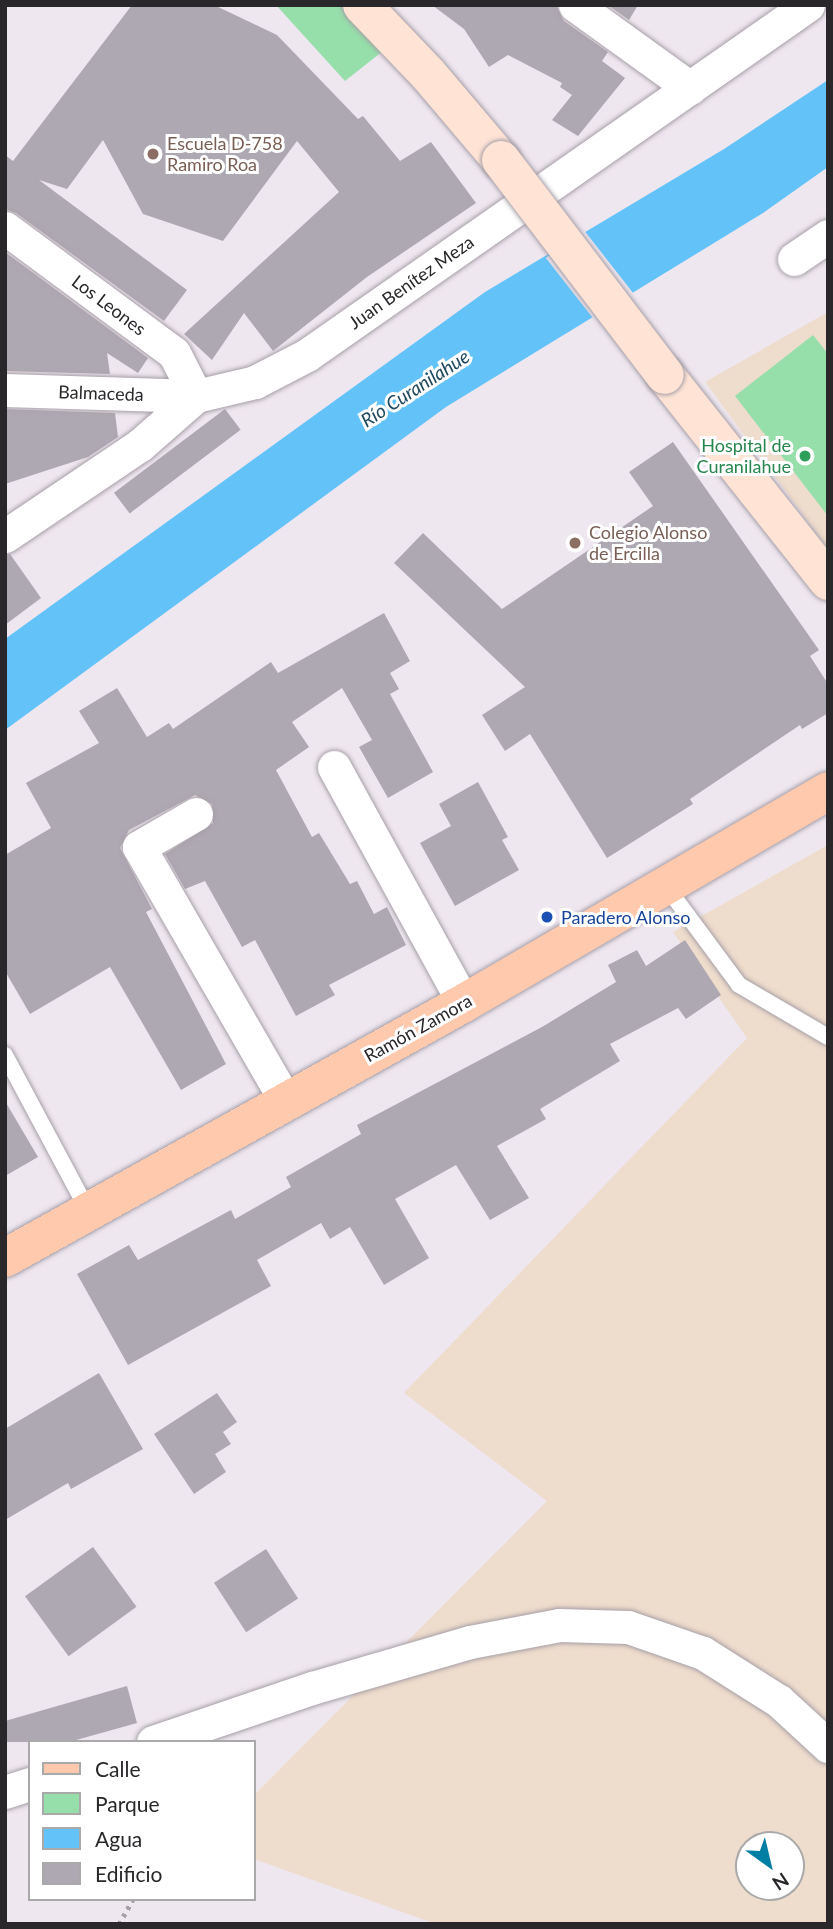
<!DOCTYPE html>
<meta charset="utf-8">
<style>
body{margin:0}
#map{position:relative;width:833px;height:1929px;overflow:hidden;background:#efe7f0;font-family:Lato,sans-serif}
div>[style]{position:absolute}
.industrial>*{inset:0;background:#eedccc}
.green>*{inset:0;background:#96deaa}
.water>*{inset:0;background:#63c3f9}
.pier>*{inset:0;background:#efe7f0;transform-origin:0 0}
.building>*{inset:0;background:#aea8b2;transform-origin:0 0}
.path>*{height:4.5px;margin-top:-2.25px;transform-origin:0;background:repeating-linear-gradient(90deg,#a59fa6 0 3.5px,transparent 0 8.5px)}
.roads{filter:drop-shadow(0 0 2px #a79fa7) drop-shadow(0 0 2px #a79fa7)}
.service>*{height:16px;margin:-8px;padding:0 8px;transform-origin:8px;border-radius:8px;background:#fff}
.minor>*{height:33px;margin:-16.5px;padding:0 16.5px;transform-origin:16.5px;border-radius:16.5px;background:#fff}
.secondary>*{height:38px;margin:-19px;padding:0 19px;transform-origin:19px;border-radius:19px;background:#ffe4d6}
.primary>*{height:38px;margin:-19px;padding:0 19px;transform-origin:19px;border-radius:19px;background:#ffc9ae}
.bridges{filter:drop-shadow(0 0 2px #a79fa7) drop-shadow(0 0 2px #a79fa7)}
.secondary-bridge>*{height:38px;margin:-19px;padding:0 19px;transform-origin:19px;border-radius:19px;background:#ffe4d6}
.dots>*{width:19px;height:19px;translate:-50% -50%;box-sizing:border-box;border:4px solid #fff;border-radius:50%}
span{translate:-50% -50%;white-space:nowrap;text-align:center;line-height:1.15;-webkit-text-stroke:6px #fff;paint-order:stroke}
.education-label{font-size:18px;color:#785e54}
.left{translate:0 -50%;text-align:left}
.street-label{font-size:18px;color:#2a272b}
.leisure-label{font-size:18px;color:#27864d}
.right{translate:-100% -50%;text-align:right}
.transit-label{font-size:18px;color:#164399}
.water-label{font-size:19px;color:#20495f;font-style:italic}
.frame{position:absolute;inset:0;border:7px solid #2a272b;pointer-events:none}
.legend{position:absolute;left:28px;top:1740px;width:228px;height:161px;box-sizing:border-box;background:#fff;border:2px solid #aaa9aa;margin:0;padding:9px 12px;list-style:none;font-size:21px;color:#2a272b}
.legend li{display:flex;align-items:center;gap:14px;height:35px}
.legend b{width:35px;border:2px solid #aaa9aa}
.north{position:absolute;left:735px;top:1831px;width:70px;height:70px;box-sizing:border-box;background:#fff;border:2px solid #aaa9aa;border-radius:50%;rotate:146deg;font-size:19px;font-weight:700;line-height:28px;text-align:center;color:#2a272b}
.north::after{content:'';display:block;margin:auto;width:24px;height:32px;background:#007ea4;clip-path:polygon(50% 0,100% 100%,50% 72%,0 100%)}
</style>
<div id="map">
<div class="industrial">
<i style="clip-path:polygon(828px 312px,828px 549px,705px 382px)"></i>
<i style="clip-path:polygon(evenodd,828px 845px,828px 1924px,436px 1924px,254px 1859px,254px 1795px,547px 1501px,404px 1393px,747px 1038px,673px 932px,828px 845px,749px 1845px,791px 1845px,791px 1887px,749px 1887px,749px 1845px)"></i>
</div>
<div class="green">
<i style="clip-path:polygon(276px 5px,353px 5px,388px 47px,345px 81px)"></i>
<i style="clip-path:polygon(813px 335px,828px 354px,828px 516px,735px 396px)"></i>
</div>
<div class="water">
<i style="clip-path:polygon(828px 80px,828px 167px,763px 213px,446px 407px,5px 730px,5px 639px,485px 292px,724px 149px)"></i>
</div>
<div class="pier">
<i style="left:583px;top:229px;width:82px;height:47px;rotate:52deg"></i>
</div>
<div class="building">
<i style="clip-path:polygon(132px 5px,214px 5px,277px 35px,358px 119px,363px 116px,400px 161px,431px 142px,476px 203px,367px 277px,273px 351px,244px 313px,212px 360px,184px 334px,339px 192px,297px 141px,223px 241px,143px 214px,103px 140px,67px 189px,39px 180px,187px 290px,164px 321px,16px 213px,5px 209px,5px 155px,13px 161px)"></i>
<i style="clip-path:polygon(432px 5px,556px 5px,564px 21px,608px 52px,602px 61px,625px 78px,578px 136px,552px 120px,572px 95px,560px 87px,562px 83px,508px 55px,489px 67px,464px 29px)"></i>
<i style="clip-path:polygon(608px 5px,638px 5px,629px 20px)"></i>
<i style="clip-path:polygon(5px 252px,148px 358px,138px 373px,107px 353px,110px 374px,5px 371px)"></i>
<i style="clip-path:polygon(5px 409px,115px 413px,118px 437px,88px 457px,5px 484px)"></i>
<i style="left:225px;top:409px;width:26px;height:139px;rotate:53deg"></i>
<i style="clip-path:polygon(673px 442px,819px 650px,810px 656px,828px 684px,828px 713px,802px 729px,800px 725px,690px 799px,693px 804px,607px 858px,530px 734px,505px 751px,482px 715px,525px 687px,394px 563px,423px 533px,502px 609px,653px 506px,629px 472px)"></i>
<i style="clip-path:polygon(10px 554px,41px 598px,5px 625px,5px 555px)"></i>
<i style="clip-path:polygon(384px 613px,410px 661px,390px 673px,399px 689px,390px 694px,433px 772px,388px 798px,359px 747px,372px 740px,342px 688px,292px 722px,309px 747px,276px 770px,312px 837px,319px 833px,350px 884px,357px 881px,374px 914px,387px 907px,406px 945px,329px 985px,335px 995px,296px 1016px,255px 940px,242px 947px,205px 881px,185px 889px,165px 854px,213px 823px,212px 804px,195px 795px,129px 830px,120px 848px,152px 909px,146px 912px,226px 1064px,181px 1090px,110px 967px,30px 1014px,5px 971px,5px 855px,51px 828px,26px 783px,99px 743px,79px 711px,117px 688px,147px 737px,169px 723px,173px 729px,271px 662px,278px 673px)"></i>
<i style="clip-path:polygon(478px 782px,508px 837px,502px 840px,519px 870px,455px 906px,420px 843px,451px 826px,439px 804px)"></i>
<i style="clip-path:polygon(685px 940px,721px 995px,686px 1019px,678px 1008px,610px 1044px,620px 1061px,540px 1109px,546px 1119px,497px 1146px,529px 1198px,490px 1220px,456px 1165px,395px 1199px,429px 1258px,384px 1285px,350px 1227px,330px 1239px,321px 1223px,257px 1260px,271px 1286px,128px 1365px,77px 1274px,129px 1245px,138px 1260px,231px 1210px,235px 1219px,291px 1187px,286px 1177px,361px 1134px,357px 1125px,542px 1027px,616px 982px,608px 965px,637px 950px,646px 966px)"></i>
<i style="clip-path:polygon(5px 1101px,38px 1157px,5px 1176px)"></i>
<i style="clip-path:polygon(99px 1373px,143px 1449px,71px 1489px,68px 1483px,5px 1520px,5px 1429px)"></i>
<i style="clip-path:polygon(217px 1393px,237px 1422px,223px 1432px,231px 1444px,215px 1454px,226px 1472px,194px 1494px,154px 1434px)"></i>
<i style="left:93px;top:1547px;width:74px;height:84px;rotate:54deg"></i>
<i style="left:266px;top:1549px;width:59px;height:62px;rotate:57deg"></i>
<i style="clip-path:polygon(127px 1686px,137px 1723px,69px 1742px,5px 1742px,5px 1721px)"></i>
</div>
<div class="path">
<i style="left:119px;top:1924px;width:29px;rotate:-61deg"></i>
</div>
<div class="roads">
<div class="service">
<i style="left:665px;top:885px;width:124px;rotate:53.5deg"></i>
<i style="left:739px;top:985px;width:103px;rotate:30.3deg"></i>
<i style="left:5px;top:1055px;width:178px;rotate:61.9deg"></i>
</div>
<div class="minor">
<i style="left:575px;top:5px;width:142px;rotate:35.8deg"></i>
<i style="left:5px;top:228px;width:210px;rotate:36.5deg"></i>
<i style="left:174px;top:353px;width:48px;rotate:62.9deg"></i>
<i style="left:794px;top:259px;width:41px;rotate:-34.1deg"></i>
<i style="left:5px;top:390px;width:191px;rotate:1.8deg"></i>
<i style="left:5px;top:536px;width:163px;rotate:-34deg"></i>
<i style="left:140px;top:445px;width:74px;rotate:-41.2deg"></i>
<i style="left:196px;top:396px;width:61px;rotate:-13.3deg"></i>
<i style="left:255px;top:382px;width:59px;rotate:-27.4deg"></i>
<i style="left:307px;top:355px;width:611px;rotate:-34.94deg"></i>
<i style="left:334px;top:767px;width:269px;rotate:61.2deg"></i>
<i style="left:196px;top:814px;width:66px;rotate:149.9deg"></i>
<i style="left:139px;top:847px;width:294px;rotate:60deg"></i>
<i style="left:153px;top:1742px;width:168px;rotate:-18.8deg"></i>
<i style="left:312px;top:1688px;width:165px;rotate:-16.2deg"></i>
<i style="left:470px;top:1642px;width:91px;rotate:-10.8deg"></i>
<i style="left:559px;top:1625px;width:69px;rotate:1.7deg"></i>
<i style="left:628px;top:1627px;width:79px;rotate:19.1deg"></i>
<i style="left:703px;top:1653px;width:90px;rotate:32.3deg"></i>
<i style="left:779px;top:1701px;width:67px;rotate:42.6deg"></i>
<i style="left:5px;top:1792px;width:26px;rotate:-18deg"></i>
</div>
<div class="secondary">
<i style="left:362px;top:5px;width:95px;rotate:46.3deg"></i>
<i style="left:428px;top:74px;width:113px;rotate:49.7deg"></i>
<i style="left:665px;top:375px;width:263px;rotate:51.6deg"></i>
</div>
<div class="primary">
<i style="left:5px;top:1258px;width:525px;rotate:-29.05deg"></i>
<i style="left:464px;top:1003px;width:421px;rotate:-30.2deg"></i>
</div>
</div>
<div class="bridges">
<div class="secondary-bridge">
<i style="left:501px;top:160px;width:270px;rotate:52.7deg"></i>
</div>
</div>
<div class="dots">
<i style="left:153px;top:154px;background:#8d6e63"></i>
<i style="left:805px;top:456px;background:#2e9e5b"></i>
<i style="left:575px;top:543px;background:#8d6e63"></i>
<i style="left:547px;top:917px;background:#1a4fb4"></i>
</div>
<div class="education-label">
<span class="left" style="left:167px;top:154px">Escuela D-758<br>Ramiro Roa</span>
<span class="left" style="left:589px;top:543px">Colegio Alonso<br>de Ercilla</span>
</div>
<div class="street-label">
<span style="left:411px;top:282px;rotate:-35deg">Juan Benítez Meza</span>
<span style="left:109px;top:305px;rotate:37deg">Los Leones</span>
<span style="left:101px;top:393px;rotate:2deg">Balmaceda</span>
<span style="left:418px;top:1028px;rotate:-29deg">Ramón Zamora</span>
</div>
<div class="leisure-label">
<span class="right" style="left:791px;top:456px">Hospital de<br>Curanilahue</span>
</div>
<div class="transit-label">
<span class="left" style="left:561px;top:917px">Paradero Alonso</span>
</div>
<div class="water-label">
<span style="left:415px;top:388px;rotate:-33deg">Río Curanilahue</span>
</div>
<div class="frame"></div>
<ul class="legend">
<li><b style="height:9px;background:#ffc9ae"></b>Calle</li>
<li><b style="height:19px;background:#96deaa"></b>Parque</li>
<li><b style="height:19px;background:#63c3f9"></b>Agua</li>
<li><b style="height:19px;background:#aea8b2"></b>Edificio</li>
</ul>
<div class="north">N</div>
</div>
